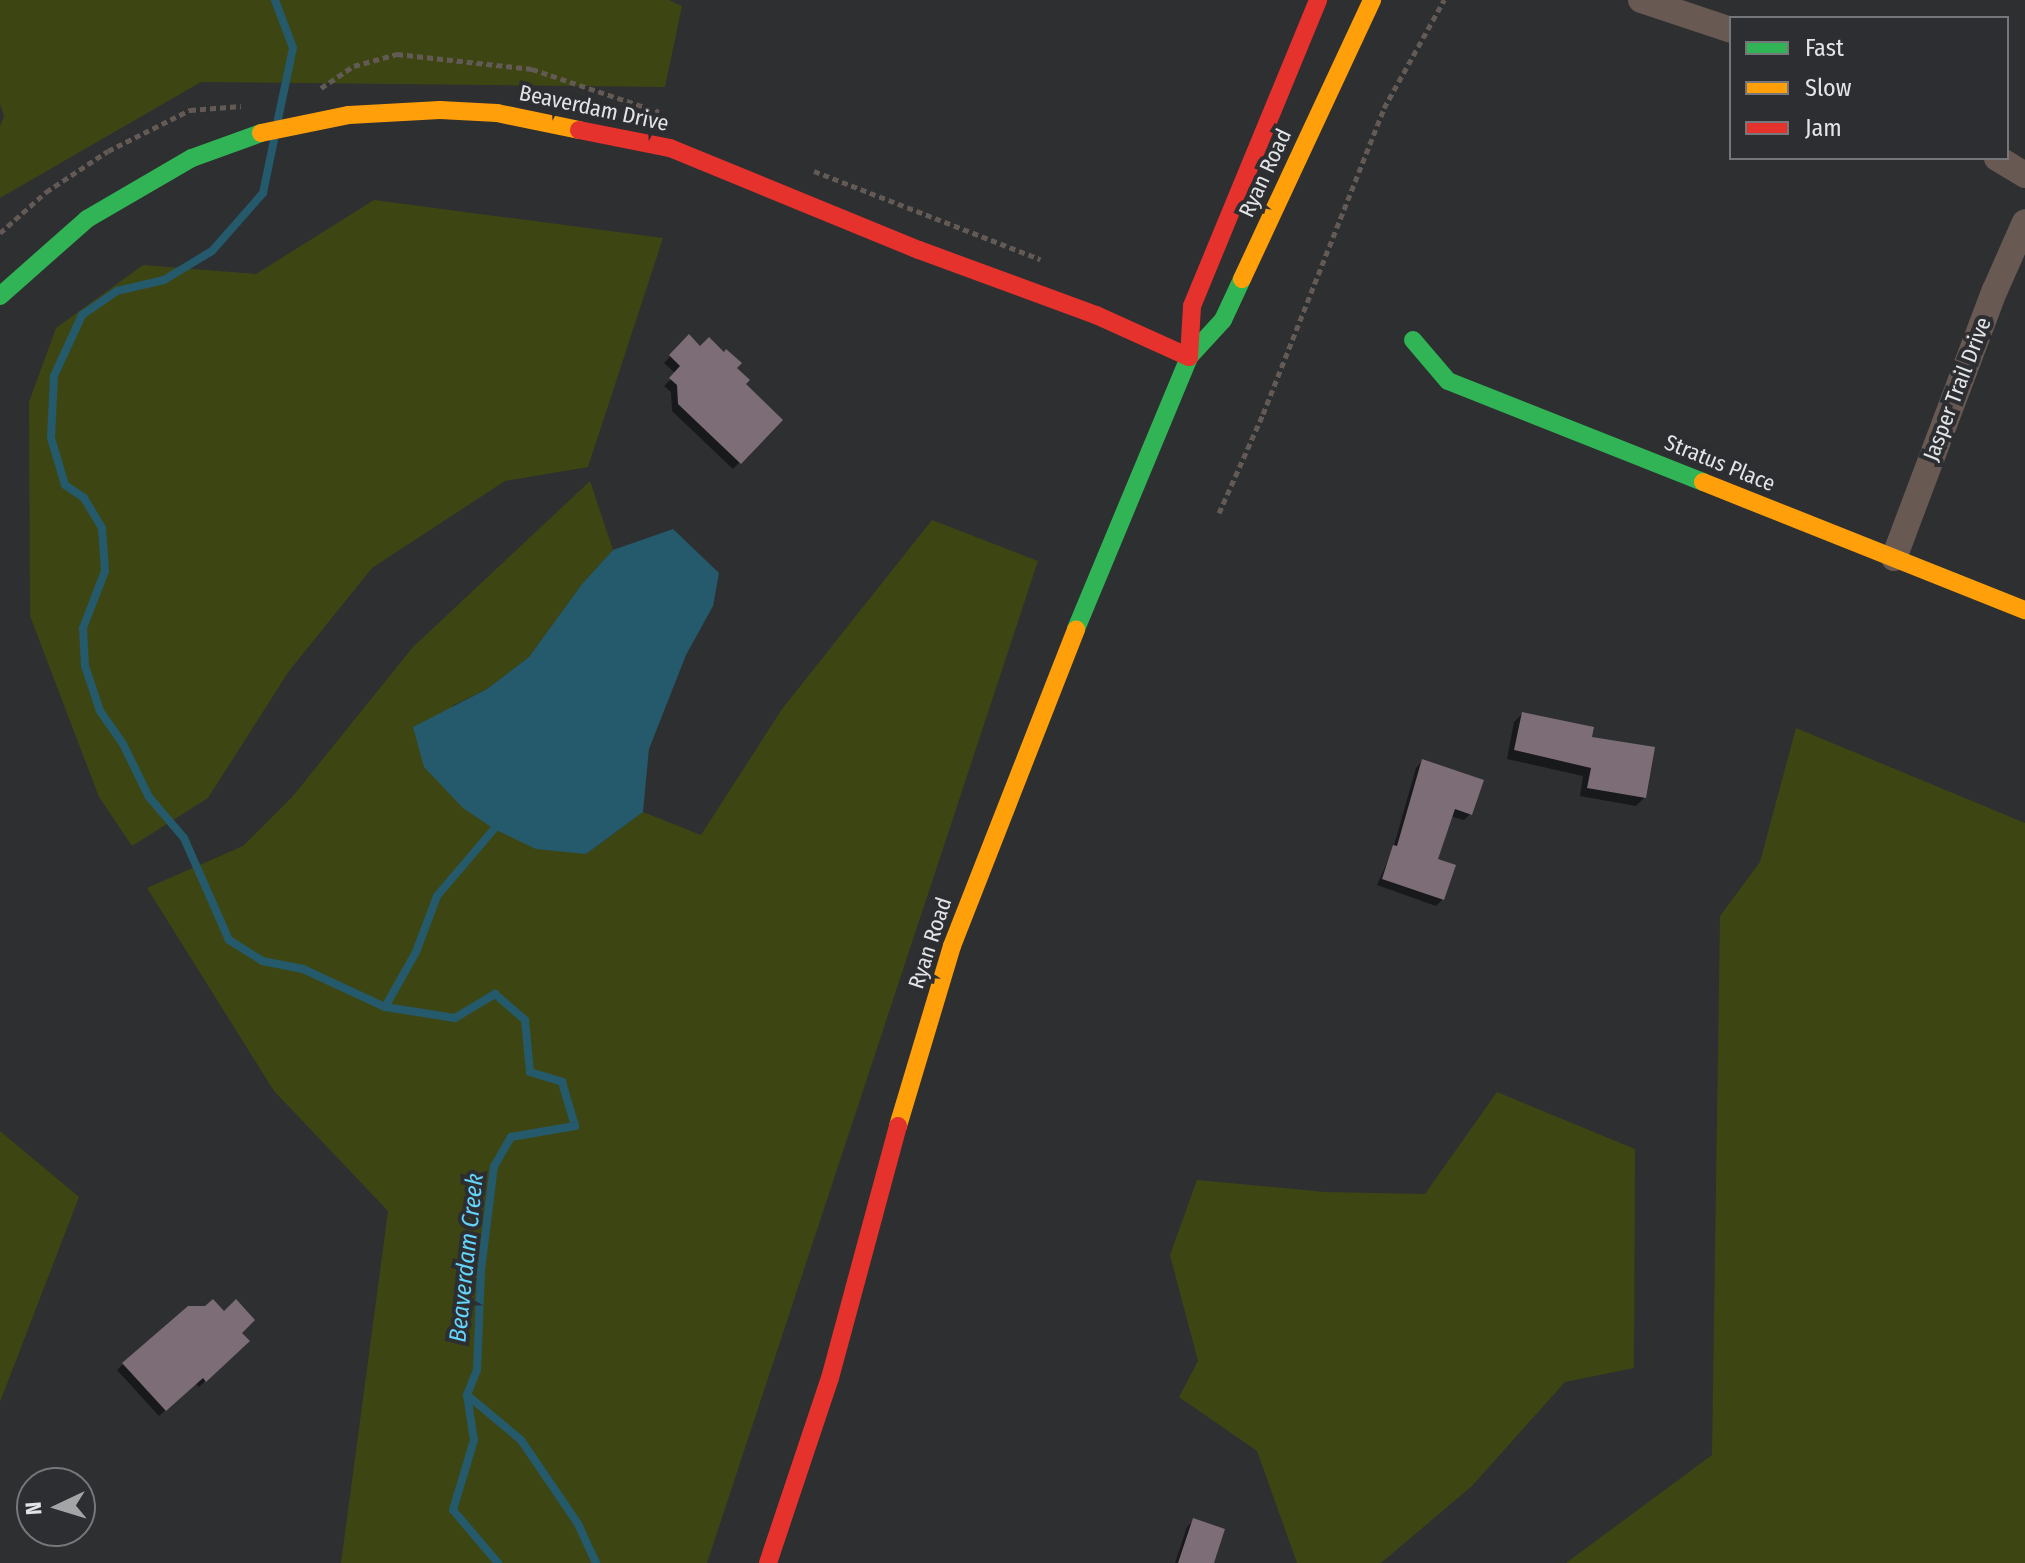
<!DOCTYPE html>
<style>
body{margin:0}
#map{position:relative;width:2025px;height:1563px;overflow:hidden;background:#2d2f31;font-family:"Fira Sans Condensed",sans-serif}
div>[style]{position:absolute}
.green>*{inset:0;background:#3d4612}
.water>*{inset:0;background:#245a6b}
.shadow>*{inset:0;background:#0007}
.stream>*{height:8px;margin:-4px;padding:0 4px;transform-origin:4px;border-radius:4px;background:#245a6b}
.building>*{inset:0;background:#7c6d76}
.path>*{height:5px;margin-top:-2.5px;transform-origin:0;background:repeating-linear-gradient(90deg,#635a56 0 6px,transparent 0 10px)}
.street>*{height:26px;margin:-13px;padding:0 13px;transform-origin:13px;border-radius:13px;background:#685953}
.fast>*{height:18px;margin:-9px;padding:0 9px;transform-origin:9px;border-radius:9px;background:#30b455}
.slow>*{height:18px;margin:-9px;padding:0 9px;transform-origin:9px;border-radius:9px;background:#ff9f0a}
.jam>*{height:18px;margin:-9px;padding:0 9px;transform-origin:9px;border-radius:9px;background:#e5322d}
span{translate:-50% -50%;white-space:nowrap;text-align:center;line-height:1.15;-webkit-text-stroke:8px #2c2e32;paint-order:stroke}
.street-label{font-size:22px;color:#e3e4e6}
.water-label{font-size:24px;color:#64d4fa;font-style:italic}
.legend{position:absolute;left:1729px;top:16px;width:280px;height:144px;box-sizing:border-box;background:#2c2e32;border:2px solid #75777a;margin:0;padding:10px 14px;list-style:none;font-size:24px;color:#e3e4e6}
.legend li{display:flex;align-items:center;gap:16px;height:40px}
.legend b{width:40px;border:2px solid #75777a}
.north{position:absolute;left:16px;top:1467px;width:80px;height:80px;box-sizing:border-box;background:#2c2e32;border:2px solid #75777a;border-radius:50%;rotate:266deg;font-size:22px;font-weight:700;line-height:32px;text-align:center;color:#e3e4e6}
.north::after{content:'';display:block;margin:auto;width:28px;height:36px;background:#a3a5a7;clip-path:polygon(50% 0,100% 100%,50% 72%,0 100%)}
</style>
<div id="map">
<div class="green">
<i style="clip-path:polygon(0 0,669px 0,682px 6px,665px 87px,201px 82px,0 198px,0 126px,4px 116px,0 104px)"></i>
<i style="clip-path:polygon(374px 200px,663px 238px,588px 467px,505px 481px,372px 568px,289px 671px,208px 798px,132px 846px,99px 797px,30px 616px,29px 402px,56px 328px,143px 265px,256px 274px)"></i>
<i style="clip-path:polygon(590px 481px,613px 550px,582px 584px,529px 657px,487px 689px,452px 706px,586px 854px,643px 812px,701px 835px,782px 709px,932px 520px,1038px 561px,707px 1563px,341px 1563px,388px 1211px,274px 1091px,147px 888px,243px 846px,293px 796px,413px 647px)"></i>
<i style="clip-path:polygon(1796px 728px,2025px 823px,2025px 1563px,1566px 1563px,1712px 1455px,1720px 916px,1760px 862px)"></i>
<i style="clip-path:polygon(1497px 1092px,1635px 1149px,1634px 1368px,1565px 1382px,1472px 1486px,1381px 1563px,1297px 1563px,1257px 1451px,1179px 1397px,1198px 1361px,1170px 1255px,1197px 1180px,1325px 1192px,1425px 1194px)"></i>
<i style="clip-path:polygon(0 1131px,79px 1197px,0 1402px)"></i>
</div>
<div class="water">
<i style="clip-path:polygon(673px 529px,719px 573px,713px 606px,686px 655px,649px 749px,643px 812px,586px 854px,536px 849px,494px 829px,463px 808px,424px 767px,413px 727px,487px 689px,529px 657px,582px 584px,613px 550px)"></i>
</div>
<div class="shadow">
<i style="clip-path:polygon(689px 337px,700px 349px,709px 340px,739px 364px,735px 368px,744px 385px,781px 420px,733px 469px,672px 411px,671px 392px,664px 386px,676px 374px,664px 363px)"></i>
<i style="clip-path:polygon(1522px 714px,1590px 738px,1645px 797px,1636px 806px,1580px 796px,1583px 776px,1507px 759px,1514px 722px)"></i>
<i style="clip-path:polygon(1422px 761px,1470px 814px,1464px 820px,1450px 816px,1436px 861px,1443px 899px,1436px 906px,1377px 885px,1393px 849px,1416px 768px)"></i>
<i style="clip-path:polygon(239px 1333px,247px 1341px,199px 1387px,195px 1383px,159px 1416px,117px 1370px,123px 1364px)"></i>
<i style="clip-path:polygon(1194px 1520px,1212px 1563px,1175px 1563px,1187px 1527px)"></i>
</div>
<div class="stream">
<i style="left:275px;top:0;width:51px;rotate:69.4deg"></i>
<i style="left:293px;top:48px;width:73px;rotate:101.9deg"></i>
<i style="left:274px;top:140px;width:54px;rotate:101.7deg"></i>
<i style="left:263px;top:193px;width:77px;rotate:131.3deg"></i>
<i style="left:212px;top:251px;width:56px;rotate:148.9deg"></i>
<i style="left:164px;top:280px;width:48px;rotate:166.8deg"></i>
<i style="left:117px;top:291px;width:42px;rotate:145.6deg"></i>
<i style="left:82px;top:315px;width:67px;rotate:114.7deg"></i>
<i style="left:54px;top:376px;width:62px;rotate:92.8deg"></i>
<i style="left:51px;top:438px;width:49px;rotate:73.4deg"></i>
<i style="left:65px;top:485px;width:23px;rotate:34deg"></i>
<i style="left:84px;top:498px;width:35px;rotate:59deg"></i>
<i style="left:102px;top:528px;width:43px;rotate:86deg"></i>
<i style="left:105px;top:571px;width:61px;rotate:111.1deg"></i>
<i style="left:83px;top:628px;width:38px;rotate:87deg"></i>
<i style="left:85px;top:666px;width:47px;rotate:71.6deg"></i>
<i style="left:100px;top:711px;width:40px;rotate:55.1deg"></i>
<i style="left:123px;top:744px;width:59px;rotate:63.9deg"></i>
<i style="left:149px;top:797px;width:54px;rotate:49.5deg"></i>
<i style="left:184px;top:838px;width:111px;rotate:66.2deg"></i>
<i style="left:229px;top:940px;width:39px;rotate:32deg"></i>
<i style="left:262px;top:961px;width:42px;rotate:11deg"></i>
<i style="left:303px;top:969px;width:90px;rotate:24.9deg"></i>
<i style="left:385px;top:1007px;width:71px;rotate:8.9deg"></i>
<i style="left:455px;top:1018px;width:47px;rotate:-31deg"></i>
<i style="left:495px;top:994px;width:40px;rotate:41deg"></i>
<i style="left:525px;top:1020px;width:52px;rotate:84.5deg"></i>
<i style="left:530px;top:1072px;width:34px;rotate:17deg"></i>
<i style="left:562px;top:1082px;width:46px;rotate:73.5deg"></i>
<i style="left:575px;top:1126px;width:65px;rotate:170.2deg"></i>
<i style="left:511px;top:1137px;width:34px;rotate:120deg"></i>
<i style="left:494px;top:1166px;width:106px;rotate:97.1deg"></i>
<i style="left:481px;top:1271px;width:99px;rotate:92.3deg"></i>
<i style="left:477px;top:1370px;width:27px;rotate:112deg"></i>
<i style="left:467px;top:1395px;width:46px;rotate:81.2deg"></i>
<i style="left:474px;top:1440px;width:73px;rotate:106.7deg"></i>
<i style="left:453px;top:1510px;width:70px;rotate:49.7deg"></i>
<i style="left:385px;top:1007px;width:63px;rotate:-60.6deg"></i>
<i style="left:416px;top:952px;width:60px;rotate:-69.4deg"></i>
<i style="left:437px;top:896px;width:88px;rotate:-49.6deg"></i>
<i style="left:467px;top:1395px;width:70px;rotate:39.8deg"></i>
<i style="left:521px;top:1440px;width:102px;rotate:55.8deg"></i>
<i style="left:578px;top:1524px;width:43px;rotate:65.2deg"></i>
</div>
<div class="building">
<i style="clip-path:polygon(689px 334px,700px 346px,709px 337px,724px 352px,726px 349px,742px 363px,737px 368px,750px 380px,746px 384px,783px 420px,741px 464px,678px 404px,677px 385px,669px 378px,680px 366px,669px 355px)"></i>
<i style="clip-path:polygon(1522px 712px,1594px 727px,1592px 737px,1655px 747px,1646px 798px,1587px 788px,1591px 768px,1514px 750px)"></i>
<i style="clip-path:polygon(1422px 759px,1484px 780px,1472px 815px,1455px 809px,1438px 859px,1456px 865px,1444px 900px,1382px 879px,1393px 845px,1397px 846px)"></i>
<i style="clip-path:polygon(213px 1299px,224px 1311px,236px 1299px,255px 1320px,242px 1333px,250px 1341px,206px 1382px,203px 1378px,166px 1411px,122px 1363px,188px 1306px,205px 1306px)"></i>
<i style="clip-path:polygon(1193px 1518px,1225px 1529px,1214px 1563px,1178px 1563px)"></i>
</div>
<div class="path">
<i style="left:321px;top:88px;width:40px;rotate:-34deg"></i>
<i style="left:354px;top:66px;width:45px;rotate:-15.6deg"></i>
<i style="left:397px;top:54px;width:136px;rotate:6.3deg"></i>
<i style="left:532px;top:69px;width:134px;rotate:18.7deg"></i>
<i style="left:814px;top:171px;width:243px;rotate:21.3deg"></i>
<i style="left:0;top:233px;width:62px;rotate:-41.7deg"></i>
<i style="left:46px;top:192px;width:74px;rotate:-33.5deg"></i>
<i style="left:108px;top:151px;width:92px;rotate:-26.6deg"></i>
<i style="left:190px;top:110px;width:51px;rotate:-4.5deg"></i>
<i style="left:1219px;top:513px;width:108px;rotate:-66deg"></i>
<i style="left:1263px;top:414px;width:329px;rotate:-68.4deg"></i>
<i style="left:1384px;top:108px;width:124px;rotate:-60.9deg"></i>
</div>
<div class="street">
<i style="left:1641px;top:0;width:95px;rotate:18.4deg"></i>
<i style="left:1997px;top:158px;width:33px;rotate:31deg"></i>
<i style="left:1894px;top:558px;width:286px;rotate:-69.4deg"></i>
<i style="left:1995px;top:290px;width:74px;rotate:-66.2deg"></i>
</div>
<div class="fast">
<i style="left:0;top:296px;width:116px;rotate:-41.5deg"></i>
<i style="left:87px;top:219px;width:121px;rotate:-30.2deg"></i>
<i style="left:192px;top:158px;width:73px;rotate:-19.9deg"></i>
<i style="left:1413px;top:340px;width:54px;rotate:49.5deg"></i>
<i style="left:1448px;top:381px;width:274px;rotate:21.6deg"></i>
<i style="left:1076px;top:629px;width:295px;rotate:-67.4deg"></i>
<i style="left:1189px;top:357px;width:50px;rotate:-47.4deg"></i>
<i style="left:1223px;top:320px;width:45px;rotate:-65.1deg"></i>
</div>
<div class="slow">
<i style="left:261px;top:133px;width:90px;rotate:-11.6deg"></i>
<i style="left:349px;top:115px;width:91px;rotate:-3.1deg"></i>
<i style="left:440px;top:110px;width:57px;rotate:3deg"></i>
<i style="left:497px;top:113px;width:84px;rotate:11.7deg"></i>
<i style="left:1242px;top:279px;width:308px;rotate:-65deg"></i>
<i style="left:1703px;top:482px;width:347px;rotate:21.7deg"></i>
<i style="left:898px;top:1126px;width:188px;rotate:-73.3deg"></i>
<i style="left:952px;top:946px;width:340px;rotate:-68.6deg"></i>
</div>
<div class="jam">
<i style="left:579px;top:130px;width:93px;rotate:11.2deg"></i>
<i style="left:670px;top:148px;width:269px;rotate:22.3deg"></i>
<i style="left:919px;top:250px;width:189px;rotate:20.2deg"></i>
<i style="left:1096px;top:315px;width:102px;rotate:24.3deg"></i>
<i style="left:1189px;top:357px;width:51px;rotate:-86.6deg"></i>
<i style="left:1192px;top:306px;width:331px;rotate:-67.6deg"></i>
<i style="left:768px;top:1563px;width:195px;rotate:-71.5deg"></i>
<i style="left:830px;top:1378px;width:261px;rotate:-74.9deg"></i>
</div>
<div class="street-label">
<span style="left:594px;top:108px;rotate:12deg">Beaverdam Drive</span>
<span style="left:1265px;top:173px;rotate:-65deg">Ryan Road</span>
<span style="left:1957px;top:389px;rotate:-69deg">Jasper Trail Drive</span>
<span style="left:1720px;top:463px;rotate:22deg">Stratus Place</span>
<span style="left:930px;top:943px;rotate:-72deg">Ryan Road</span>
</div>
<div class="water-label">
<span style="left:467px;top:1258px;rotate:-84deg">Beaverdam Creek</span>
</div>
<ul class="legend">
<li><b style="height:10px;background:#30b455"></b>Fast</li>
<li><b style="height:10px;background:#ff9f0a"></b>Slow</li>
<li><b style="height:10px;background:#e5322d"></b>Jam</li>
</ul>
<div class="north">N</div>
</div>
